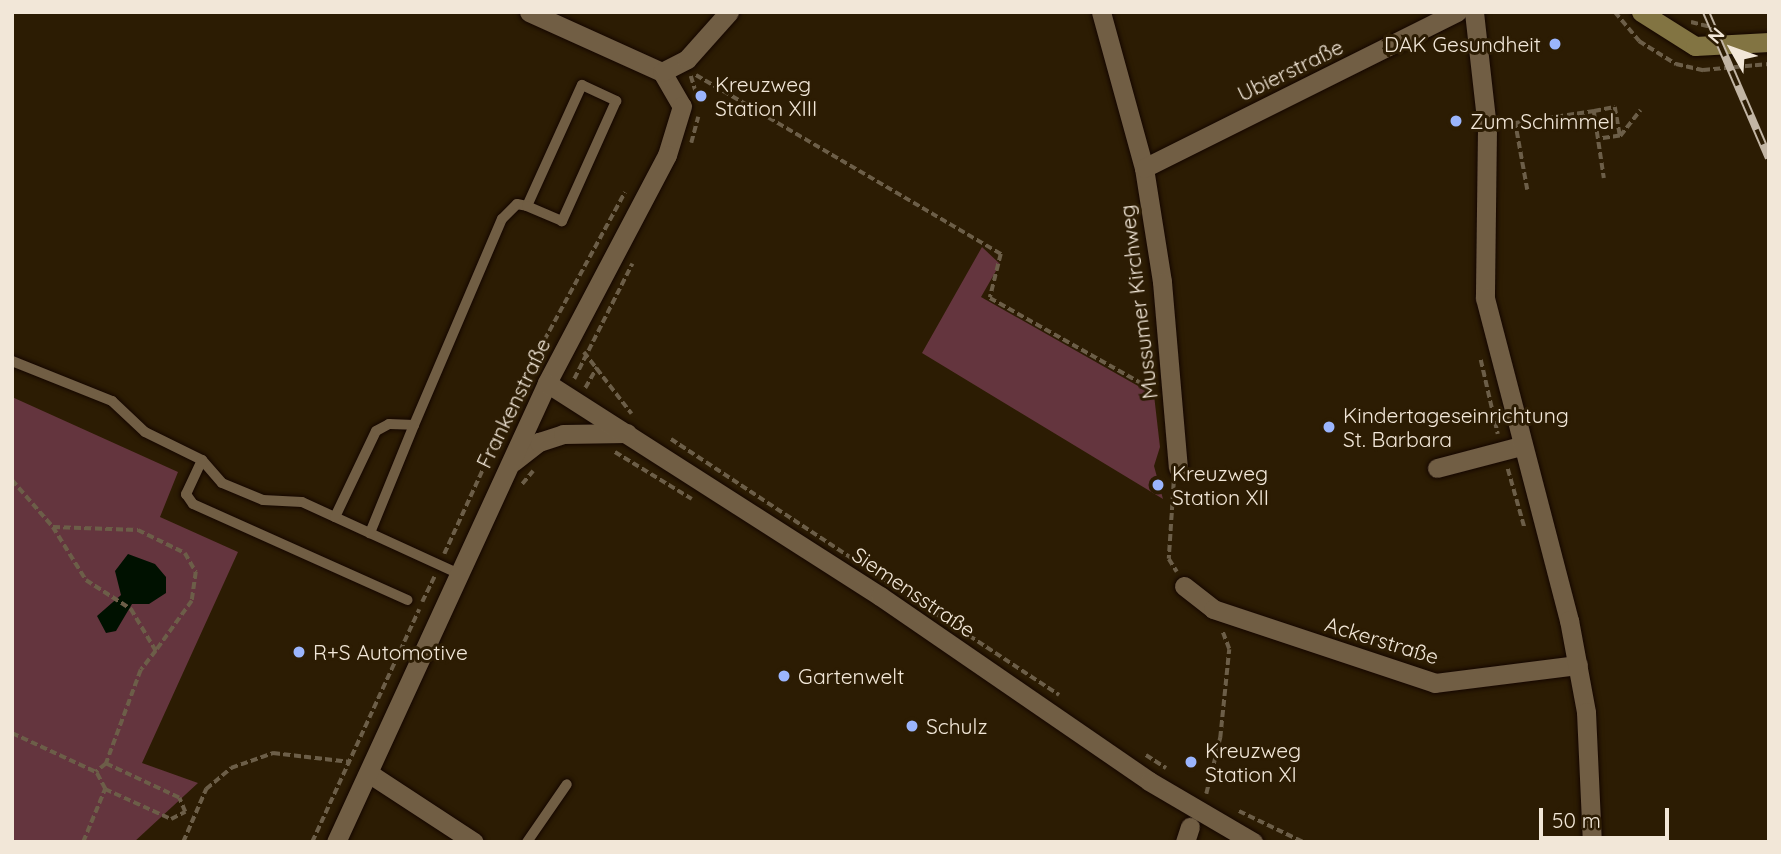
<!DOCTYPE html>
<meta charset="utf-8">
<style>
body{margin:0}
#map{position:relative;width:1781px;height:854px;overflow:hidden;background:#2c1c03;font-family:Quicksand,sans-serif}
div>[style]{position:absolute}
.green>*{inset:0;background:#64353e}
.water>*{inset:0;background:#010}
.path>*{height:3.5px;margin-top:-1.75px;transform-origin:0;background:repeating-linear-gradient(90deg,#6c5e48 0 7px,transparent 0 10.5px)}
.roads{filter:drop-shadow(0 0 2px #140600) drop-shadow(0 0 2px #140600)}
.service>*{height:10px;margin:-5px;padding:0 5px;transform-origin:5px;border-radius:5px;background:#715e44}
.minor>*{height:19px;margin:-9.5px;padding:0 9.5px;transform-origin:9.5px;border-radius:9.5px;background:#715e44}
.tertiary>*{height:19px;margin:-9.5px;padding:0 9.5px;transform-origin:9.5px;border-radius:9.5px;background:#715e44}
.secondary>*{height:19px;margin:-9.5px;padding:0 9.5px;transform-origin:9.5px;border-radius:9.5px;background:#827442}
.rail>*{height:8px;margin-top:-4px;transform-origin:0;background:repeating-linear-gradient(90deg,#2c1c03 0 16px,#c2b5a4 0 32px);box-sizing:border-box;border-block:2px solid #c2b5a4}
.dots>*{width:19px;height:19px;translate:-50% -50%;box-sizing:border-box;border:4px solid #2c1c03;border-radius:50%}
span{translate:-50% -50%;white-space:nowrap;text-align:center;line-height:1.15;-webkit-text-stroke:6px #2c1c03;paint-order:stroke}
.poi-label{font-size:21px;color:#f2e7d8}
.right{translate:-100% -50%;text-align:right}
.left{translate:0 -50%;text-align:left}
.street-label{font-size:21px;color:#f2e7d8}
.frame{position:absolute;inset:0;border:14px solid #f2e7d8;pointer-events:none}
.north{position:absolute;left:1697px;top:14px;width:70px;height:70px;-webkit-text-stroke:5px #2c1c03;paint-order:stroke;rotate:310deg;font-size:19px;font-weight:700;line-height:28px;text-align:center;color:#f2e7d8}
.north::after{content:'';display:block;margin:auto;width:24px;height:32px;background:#f2e7d8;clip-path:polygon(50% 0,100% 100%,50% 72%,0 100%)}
.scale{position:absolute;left:1539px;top:808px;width:130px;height:32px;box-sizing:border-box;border:4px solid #f2e7d8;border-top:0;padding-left:9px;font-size:21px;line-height:24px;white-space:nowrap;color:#f2e7d8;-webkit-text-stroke:5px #2c1c03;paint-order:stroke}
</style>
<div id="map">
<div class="green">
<i style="clip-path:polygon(982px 247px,1000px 264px,981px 297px,1154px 395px,1160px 447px,1154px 466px,1163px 499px,922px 353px)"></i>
<i style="clip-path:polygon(12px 397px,178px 472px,160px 517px,238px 552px,142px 763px,198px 783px,134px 842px,12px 842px)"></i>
</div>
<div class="water">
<i style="clip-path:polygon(128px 554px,155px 564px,166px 577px,166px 593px,149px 604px,132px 604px,116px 631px,106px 633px,97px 616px,121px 595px,115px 571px)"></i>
</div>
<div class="path">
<i style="left:1615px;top:12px;width:38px;rotate:50deg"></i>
<i style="left:1639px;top:41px;width:44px;rotate:31.9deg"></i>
<i style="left:1676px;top:64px;width:28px;rotate:13deg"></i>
<i style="left:1703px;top:70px;width:66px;rotate:-5.2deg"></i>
<i style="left:1691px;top:22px;width:21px;rotate:14deg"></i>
<i style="left:696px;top:75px;width:354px;rotate:30.4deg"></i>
<i style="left:1001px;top:254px;width:45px;rotate:104deg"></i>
<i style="left:990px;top:298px;width:187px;rotate:29.4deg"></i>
<i style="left:691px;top:76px;width:17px;rotate:73deg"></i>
<i style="left:1594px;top:111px;width:21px;rotate:-11deg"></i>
<i style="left:1615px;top:107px;width:29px;rotate:80deg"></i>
<i style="left:1620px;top:136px;width:21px;rotate:172deg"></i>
<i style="left:1620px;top:136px;width:33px;rotate:-52deg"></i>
<i style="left:691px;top:143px;width:27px;rotate:-75deg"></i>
<i style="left:1527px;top:190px;width:68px;rotate:-100.2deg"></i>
<i style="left:1515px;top:123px;width:80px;rotate:-8.6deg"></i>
<i style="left:1594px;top:111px;width:68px;rotate:81.5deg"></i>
<i style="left:584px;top:352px;width:78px;rotate:52.3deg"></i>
<i style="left:1481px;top:360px;width:76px;rotate:77.1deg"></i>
<i style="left:574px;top:379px;width:129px;rotate:-63.2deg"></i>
<i style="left:585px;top:388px;width:24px;rotate:-60deg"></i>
<i style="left:671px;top:439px;width:465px;rotate:33.4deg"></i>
<i style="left:615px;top:452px;width:90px;rotate:31.4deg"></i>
<i style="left:1508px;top:469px;width:62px;rotate:74.2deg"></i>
<i style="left:12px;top:480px;width:62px;rotate:48.9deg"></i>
<i style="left:53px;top:527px;width:62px;rotate:58.1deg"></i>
<i style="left:86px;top:580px;width:54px;rotate:32.8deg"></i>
<i style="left:131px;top:609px;width:49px;rotate:59.2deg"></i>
<i style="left:156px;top:651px;width:24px;rotate:128deg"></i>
<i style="left:141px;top:670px;width:100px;rotate:110.4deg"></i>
<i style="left:106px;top:764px;width:13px;rotate:141deg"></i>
<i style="left:1174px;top:482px;width:77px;rotate:93.7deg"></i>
<i style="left:1169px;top:559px;width:15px;rotate:58deg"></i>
<i style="left:522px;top:484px;width:17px;rotate:-50deg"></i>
<i style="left:53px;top:527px;width:85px;rotate:2deg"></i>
<i style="left:138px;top:530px;width:52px;rotate:26.1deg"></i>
<i style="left:185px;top:553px;width:22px;rotate:60deg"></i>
<i style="left:196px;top:572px;width:29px;rotate:98deg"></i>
<i style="left:192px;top:601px;width:62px;rotate:125.8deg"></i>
<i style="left:444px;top:554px;width:205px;rotate:-65.4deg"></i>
<i style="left:529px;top:368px;width:200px;rotate:-61.4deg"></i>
<i style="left:422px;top:602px;width:28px;rotate:-64deg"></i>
<i style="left:12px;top:733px;width:93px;rotate:24.9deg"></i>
<i style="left:1146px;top:755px;width:24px;rotate:33deg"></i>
<i style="left:105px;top:789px;width:72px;rotate:24.4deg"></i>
<i style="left:171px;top:819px;width:16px;rotate:-27deg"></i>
<i style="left:185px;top:812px;width:15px;rotate:-113deg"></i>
<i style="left:179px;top:798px;width:81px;rotate:-155deg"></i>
<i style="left:1206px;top:794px;width:58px;rotate:-76deg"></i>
<i style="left:1220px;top:738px;width:89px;rotate:-84.2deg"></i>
<i style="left:1229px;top:649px;width:19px;rotate:-111deg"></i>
<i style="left:1239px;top:811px;width:71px;rotate:25.8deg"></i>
<i style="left:83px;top:842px;width:57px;rotate:-67.5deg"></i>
<i style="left:105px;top:789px;width:19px;rotate:-118deg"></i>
<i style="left:183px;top:842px;width:58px;rotate:-66.5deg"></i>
<i style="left:206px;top:789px;width:33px;rotate:-40deg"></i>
<i style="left:231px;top:768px;width:45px;rotate:-19.7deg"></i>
<i style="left:273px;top:753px;width:78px;rotate:6.7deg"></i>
<i style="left:312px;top:842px;width:256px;rotate:-65.3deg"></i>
</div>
<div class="roads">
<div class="service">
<i style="left:12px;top:361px;width:108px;rotate:21.8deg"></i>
<i style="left:112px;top:401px;width:45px;rotate:43.2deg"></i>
<i style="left:145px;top:432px;width:64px;rotate:26.2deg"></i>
<i style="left:202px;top:460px;width:30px;rotate:49deg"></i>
<i style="left:222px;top:483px;width:44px;rotate:22.5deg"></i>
<i style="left:263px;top:500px;width:39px;rotate:3deg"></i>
<i style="left:302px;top:502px;width:170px;rotate:24.6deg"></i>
<i style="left:414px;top:425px;width:224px;rotate:-66.9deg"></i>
<i style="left:502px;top:219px;width:21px;rotate:-45deg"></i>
<i style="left:517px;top:204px;width:10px;rotate:11deg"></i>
<i style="left:527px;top:206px;width:133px;rotate:-65.6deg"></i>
<i style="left:582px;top:85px;width:38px;rotate:25deg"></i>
<i style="left:616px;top:101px;width:132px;rotate:114.2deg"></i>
<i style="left:562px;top:221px;width:38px;rotate:-157deg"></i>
<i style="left:202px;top:460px;width:38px;rotate:115deg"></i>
<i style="left:186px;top:494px;width:12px;rotate:55deg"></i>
<i style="left:193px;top:504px;width:235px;rotate:24.1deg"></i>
<i style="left:335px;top:517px;width:95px;rotate:-64.5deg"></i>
<i style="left:376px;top:431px;width:15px;rotate:-28deg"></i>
<i style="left:389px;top:424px;width:25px;rotate:2deg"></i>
<i style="left:414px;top:425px;width:117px;rotate:112.2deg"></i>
<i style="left:527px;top:842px;width:70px;rotate:-55.4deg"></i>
</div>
<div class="minor">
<i style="left:529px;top:12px;width:146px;rotate:24.3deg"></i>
<i style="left:662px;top:72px;width:39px;rotate:60deg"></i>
<i style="left:682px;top:106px;width:51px;rotate:107deg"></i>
<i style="left:667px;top:155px;width:258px;rotate:117.8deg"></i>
<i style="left:1101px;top:12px;width:162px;rotate:74.6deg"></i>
<i style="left:1144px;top:168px;width:115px;rotate:81deg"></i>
<i style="left:1162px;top:282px;width:186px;rotate:85.1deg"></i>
<i style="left:662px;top:72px;width:28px;rotate:-27deg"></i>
<i style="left:687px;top:59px;width:63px;rotate:-48.2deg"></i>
<i style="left:1144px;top:168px;width:350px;rotate:-26.5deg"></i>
<i style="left:1437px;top:468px;width:87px;rotate:-14.7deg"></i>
<i style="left:1184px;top:586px;width:37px;rotate:38deg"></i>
<i style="left:1213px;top:609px;width:234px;rotate:18.4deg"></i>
<i style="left:1435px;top:683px;width:144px;rotate:-7.2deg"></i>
<i style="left:370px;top:774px;width:124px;rotate:33.2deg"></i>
<i style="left:1185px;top:842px;width:16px;rotate:-72deg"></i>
</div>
<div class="tertiary">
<i style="left:1474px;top:12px;width:117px;rotate:83.6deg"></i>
<i style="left:1487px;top:128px;width:170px;rotate:90.7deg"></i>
<i style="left:1485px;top:298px;width:333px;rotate:75.4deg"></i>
<i style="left:1569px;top:620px;width:94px;rotate:79.5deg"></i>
<i style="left:1586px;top:712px;width:130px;rotate:87.4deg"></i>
<i style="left:513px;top:462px;width:33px;rotate:-38deg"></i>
<i style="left:539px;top:442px;width:25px;rotate:-18deg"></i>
<i style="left:563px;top:434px;width:64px;rotate:-0.9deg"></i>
<i style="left:336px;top:842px;width:505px;rotate:-65.31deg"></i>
<i style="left:547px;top:383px;width:395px;rotate:32.6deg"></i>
<i style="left:880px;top:596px;width:326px;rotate:34.5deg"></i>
<i style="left:1149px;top:781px;width:121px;rotate:30.4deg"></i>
</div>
<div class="secondary">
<i style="left:1641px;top:12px;width:64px;rotate:32.2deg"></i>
<i style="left:1695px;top:46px;width:74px;rotate:-3.1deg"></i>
</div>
</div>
<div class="rail">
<i style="left:1706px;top:12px;width:159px;rotate:66.7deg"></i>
</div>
<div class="dots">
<i style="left:1555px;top:44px;background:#9bb5fd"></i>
<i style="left:701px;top:96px;background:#9bb5fd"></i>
<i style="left:1456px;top:121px;background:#9bb5fd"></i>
<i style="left:1329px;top:427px;background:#9bb5fd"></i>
<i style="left:1158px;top:485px;background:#9bb5fd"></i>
<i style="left:299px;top:652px;background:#9bb5fd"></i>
<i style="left:784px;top:676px;background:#9bb5fd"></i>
<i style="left:912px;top:726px;background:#9bb5fd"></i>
<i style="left:1191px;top:762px;background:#9bb5fd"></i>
</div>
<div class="poi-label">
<span class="right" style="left:1541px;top:44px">DAK Gesundheit</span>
<span class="left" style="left:715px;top:96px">Kreuzweg<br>Station XIII</span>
<span class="left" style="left:1470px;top:121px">Zum Schimmel</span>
<span class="left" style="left:1343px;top:427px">Kindertageseinrichtung<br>St. Barbara</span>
<span class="left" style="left:1172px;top:485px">Kreuzweg<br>Station XII</span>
<span class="left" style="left:313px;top:652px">R+S Automotive</span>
<span class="left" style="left:798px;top:676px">Gartenwelt</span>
<span class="left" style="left:926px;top:726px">Schulz</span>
<span class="left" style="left:1205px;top:762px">Kreuzweg<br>Station XI</span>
</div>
<div class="street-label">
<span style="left:1290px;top:70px;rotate:-26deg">Ubierstraße</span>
<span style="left:1138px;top:302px;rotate:-97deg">Mussumer Kirchweg</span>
<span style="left:513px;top:403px;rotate:-64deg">Frankenstraße</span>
<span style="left:914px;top:592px;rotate:34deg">Siemensstraße</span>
<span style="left:1382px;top:640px;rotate:17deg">Ackerstraße</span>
</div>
<div class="frame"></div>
<div class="north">N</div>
<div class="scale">50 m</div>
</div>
